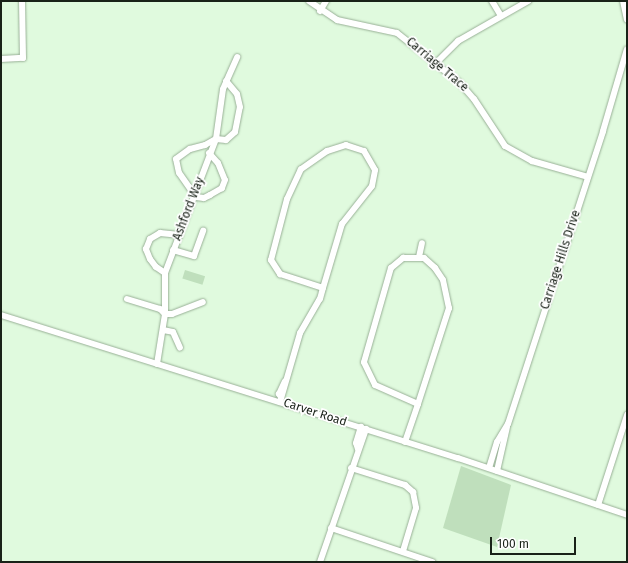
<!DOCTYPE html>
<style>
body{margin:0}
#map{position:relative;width:628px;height:563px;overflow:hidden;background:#e0fade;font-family:"Fira Sans",sans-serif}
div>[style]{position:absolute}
.green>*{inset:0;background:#bfdfbc;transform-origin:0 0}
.roads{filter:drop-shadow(0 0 1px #98b096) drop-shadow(0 0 1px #98b096)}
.minor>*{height:6px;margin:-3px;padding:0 3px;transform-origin:3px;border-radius:3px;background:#fff}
span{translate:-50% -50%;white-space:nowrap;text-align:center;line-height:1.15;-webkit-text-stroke:3.5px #fff;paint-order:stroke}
.street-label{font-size:12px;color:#192218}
.frame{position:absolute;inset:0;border:2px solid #192218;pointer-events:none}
.scale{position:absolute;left:490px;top:537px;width:86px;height:18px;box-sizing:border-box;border:2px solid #192218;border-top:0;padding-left:5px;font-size:12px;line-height:14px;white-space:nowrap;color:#192218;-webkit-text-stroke:3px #fff;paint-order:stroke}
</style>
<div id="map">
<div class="green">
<i style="left:185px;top:270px;width:21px;height:9px;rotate:17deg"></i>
<i style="clip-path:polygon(461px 466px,511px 485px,497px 547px,443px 528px)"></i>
</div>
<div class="roads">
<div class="minor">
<i style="left:309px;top:1px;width:34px;rotate:34deg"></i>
<i style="left:337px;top:20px;width:61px;rotate:12.2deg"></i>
<i style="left:397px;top:33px;width:80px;rotate:38.4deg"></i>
<i style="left:460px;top:83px;width:21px;rotate:49deg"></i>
<i style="left:474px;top:99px;width:56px;rotate:56.6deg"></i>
<i style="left:505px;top:146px;width:31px;rotate:29deg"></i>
<i style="left:532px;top:161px;width:58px;rotate:15.9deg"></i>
<i style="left:492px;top:1px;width:17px;rotate:59deg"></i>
<i style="left:623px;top:1px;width:19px;rotate:78deg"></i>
<i style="left:320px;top:11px;width:12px;rotate:-59deg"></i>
<i style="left:1px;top:59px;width:22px;rotate:-3deg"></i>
<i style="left:23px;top:58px;width:57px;rotate:-91deg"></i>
<i style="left:437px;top:62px;width:30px;rotate:-45deg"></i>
<i style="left:458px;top:41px;width:81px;rotate:-29.7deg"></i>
<i style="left:209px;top:153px;width:13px;rotate:48deg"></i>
<i style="left:218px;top:163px;width:18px;rotate:68deg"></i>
<i style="left:225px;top:180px;width:9px;rotate:111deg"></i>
<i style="left:222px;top:188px;width:14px;rotate:150deg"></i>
<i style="left:210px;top:195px;width:7px;rotate:153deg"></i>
<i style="left:204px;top:198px;width:8px;rotate:-173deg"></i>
<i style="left:196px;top:197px;width:29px;rotate:-125deg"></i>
<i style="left:179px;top:173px;width:14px;rotate:-102deg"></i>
<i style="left:176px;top:159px;width:17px;rotate:-36deg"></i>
<i style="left:190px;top:149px;width:16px;rotate:-15deg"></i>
<i style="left:205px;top:145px;width:13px;rotate:-29deg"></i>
<i style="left:216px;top:139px;width:10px;rotate:6deg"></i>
<i style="left:226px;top:140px;width:12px;rotate:-42deg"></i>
<i style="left:235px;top:132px;width:25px;rotate:-79deg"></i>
<i style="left:240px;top:107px;width:13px;rotate:-103deg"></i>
<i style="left:237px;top:94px;width:17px;rotate:-130deg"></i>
<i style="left:173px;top:250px;width:22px;rotate:16deg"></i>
<i style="left:194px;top:256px;width:27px;rotate:-70deg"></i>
<i style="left:419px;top:257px;width:14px;rotate:-78deg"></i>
<i style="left:403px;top:258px;width:21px"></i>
<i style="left:424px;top:258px;width:15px;rotate:42deg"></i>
<i style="left:435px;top:268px;width:14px;rotate:56deg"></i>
<i style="left:443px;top:280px;width:29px;rotate:78deg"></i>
<i style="left:449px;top:308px;width:101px;rotate:107.9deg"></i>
<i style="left:418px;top:404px;width:47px;rotate:-156.2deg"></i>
<i style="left:375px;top:385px;width:25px;rotate:-116deg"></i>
<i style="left:364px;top:362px;width:98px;rotate:-74deg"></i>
<i style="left:391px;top:268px;width:16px;rotate:-40deg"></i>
<i style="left:165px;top:273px;width:11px;rotate:-146deg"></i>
<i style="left:156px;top:267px;width:10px;rotate:-127deg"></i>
<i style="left:150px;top:259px;width:11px;rotate:-112deg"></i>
<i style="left:146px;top:249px;width:11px;rotate:-68deg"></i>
<i style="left:150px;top:239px;width:12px;rotate:-31deg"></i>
<i style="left:160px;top:233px;width:20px;rotate:6deg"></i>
<i style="left:127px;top:299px;width:34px;rotate:17deg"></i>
<i style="left:160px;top:309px;width:7px;rotate:45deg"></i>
<i style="left:165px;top:314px;width:7px"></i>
<i style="left:172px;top:314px;width:33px;rotate:-21deg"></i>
<i style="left:1px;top:315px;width:479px;rotate:17.4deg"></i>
<i style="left:458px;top:458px;width:178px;rotate:18.6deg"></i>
<i style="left:163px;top:330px;width:10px;rotate:11deg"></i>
<i style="left:173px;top:332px;width:17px;rotate:66deg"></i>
<i style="left:157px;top:364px;width:51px;rotate:-80.9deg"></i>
<i style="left:165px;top:314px;width:41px;rotate:-90deg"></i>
<i style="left:165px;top:273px;width:143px;rotate:-69.2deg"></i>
<i style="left:216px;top:139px;width:50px;rotate:-82deg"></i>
<i style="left:223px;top:89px;width:35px;rotate:-66deg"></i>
<i style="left:281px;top:397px;width:4px;rotate:-124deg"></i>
<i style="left:279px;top:394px;width:14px;rotate:-65deg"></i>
<i style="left:280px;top:402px;width:72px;rotate:-73.8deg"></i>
<i style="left:300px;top:333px;width:39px;rotate:-60deg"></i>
<i style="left:320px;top:299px;width:11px;rotate:-75deg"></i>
<i style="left:323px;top:288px;width:67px;rotate:-73.5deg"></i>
<i style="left:342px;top:224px;width:48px;rotate:-51.7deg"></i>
<i style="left:372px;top:186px;width:16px;rotate:-79deg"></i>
<i style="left:375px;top:170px;width:22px;rotate:-120deg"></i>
<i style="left:364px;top:151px;width:19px;rotate:-162deg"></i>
<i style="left:346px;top:145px;width:20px;rotate:162deg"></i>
<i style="left:327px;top:151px;width:32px;rotate:145deg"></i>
<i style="left:301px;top:169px;width:33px;rotate:115deg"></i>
<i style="left:287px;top:199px;width:63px;rotate:104.7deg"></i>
<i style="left:271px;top:260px;width:17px;rotate:57deg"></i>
<i style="left:280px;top:274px;width:45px;rotate:18deg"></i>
<i style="left:405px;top:442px;width:40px;rotate:-71.1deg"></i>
<i style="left:358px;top:449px;width:6px;rotate:-108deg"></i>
<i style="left:356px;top:443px;width:17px;rotate:-73deg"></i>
<i style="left:351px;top:468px;width:57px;rotate:17.5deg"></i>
<i style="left:405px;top:485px;width:11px;rotate:41deg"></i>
<i style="left:413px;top:492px;width:16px;rotate:79deg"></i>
<i style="left:416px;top:508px;width:45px;rotate:106.8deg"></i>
<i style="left:489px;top:468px;width:27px;rotate:-73deg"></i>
<i style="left:497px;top:442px;width:21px;rotate:-59deg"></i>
<i style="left:508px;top:424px;width:308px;rotate:-72deg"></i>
<i style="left:603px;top:131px;width:85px;rotate:-73.7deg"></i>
<i style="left:497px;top:471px;width:45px;rotate:-77.2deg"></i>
<i style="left:598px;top:505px;width:95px;rotate:-72.1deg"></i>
<i style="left:331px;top:528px;width:107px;rotate:18.6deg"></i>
<i style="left:320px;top:562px;width:141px;rotate:-70.9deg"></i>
</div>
</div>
<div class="street-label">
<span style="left:437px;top:65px;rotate:40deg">Carriage Trace</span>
<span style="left:189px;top:209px;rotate:-69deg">Ashford Way</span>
<span style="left:561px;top:260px;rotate:-72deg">Carriage Hills Drive</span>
<span style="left:315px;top:413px;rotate:18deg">Carver Road</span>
</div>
<div class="frame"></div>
<div class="scale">100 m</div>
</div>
